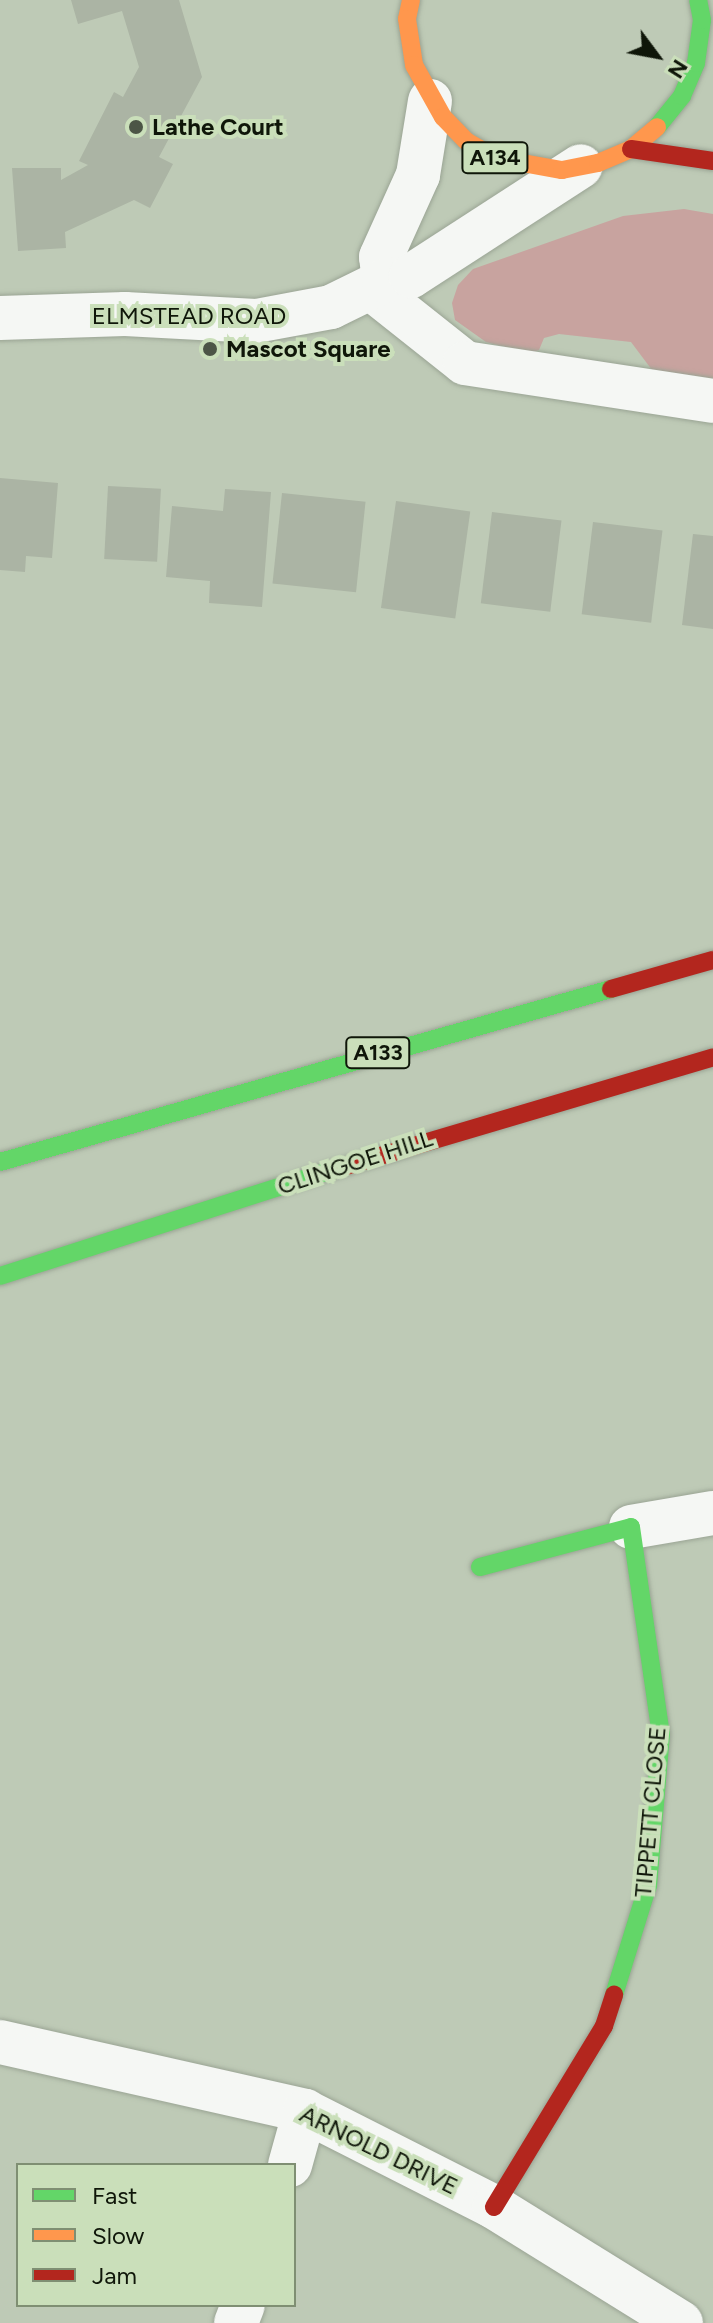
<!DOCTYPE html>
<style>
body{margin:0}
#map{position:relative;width:713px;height:2323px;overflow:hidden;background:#becab6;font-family:Figtree,sans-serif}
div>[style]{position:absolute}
.green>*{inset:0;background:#c8a39f}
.building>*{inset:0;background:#abb4a4;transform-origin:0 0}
.roads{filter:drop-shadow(0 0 2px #9aa494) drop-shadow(0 0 2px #9aa494)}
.street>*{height:44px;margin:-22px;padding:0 22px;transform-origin:22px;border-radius:22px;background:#f5f7f4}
.fast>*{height:18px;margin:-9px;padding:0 9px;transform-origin:9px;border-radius:9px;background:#63d668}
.slow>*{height:18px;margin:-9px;padding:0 9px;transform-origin:9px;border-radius:9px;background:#ff974d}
.jam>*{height:18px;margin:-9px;padding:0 9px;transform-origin:9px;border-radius:9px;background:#b3261e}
.dots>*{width:22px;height:22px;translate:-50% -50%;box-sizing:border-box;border:4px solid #cadfba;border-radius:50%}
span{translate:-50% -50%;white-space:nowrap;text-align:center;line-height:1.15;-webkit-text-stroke:8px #cadfba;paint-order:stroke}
.shield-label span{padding:2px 6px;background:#cadfba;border:2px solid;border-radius:6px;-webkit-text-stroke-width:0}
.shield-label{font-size:22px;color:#0f1609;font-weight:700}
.poi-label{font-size:24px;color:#0f1609;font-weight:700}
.left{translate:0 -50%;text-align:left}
.street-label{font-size:24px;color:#0f1609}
.legend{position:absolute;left:16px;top:2163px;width:280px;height:144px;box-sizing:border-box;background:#cadfba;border:2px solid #7f8f73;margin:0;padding:10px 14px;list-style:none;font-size:24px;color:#0f1609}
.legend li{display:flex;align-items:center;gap:16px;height:40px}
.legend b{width:40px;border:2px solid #7f8f73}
.north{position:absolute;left:617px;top:16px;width:80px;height:80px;-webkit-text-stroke:6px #cadfba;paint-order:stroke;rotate:122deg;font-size:22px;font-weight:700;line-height:32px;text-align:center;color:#0f1609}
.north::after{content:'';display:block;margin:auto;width:28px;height:36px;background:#0f1609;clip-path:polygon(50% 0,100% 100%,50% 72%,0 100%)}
</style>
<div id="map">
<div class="green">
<i style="clip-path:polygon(684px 209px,713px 214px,713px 380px,652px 370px,631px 342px,559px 334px,544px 338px,539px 350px,529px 353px,486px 342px,455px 320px,452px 303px,458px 285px,473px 269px,623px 216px)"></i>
</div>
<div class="building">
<i style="clip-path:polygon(71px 0,179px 0,202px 77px,159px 157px,173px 164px,150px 208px,134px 200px,65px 232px,66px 248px,18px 251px,12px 168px,61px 168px,61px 180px,88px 165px,79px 161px,114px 92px,123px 97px,139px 67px,122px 11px,78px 24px)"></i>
<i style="clip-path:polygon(0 478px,58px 483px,52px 558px,26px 556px,25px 572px,0 570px)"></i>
<i style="left:108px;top:486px;width:53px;height:73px;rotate:3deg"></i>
<i style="clip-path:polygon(225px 489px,271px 492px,262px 607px,209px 603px,210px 581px,166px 577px,172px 506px,223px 511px)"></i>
<i style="left:282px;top:493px;width:84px;height:91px;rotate:6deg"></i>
<i style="left:396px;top:501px;width:75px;height:108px;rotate:8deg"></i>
<i style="left:492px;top:512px;width:70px;height:92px;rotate:7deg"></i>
<i style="left:593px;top:522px;width:70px;height:93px;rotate:7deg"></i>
<i style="clip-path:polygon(693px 534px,713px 536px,713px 629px,682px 625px)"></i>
</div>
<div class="roads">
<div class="street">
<i style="left:384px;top:281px;width:24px;rotate:-97deg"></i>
<i style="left:381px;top:257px;width:90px;rotate:-65.7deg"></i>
<i style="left:418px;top:175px;width:75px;rotate:-80.8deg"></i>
<i style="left:373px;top:290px;width:117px;rotate:38.4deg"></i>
<i style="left:465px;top:363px;width:251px;rotate:8.7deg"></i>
<i style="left:0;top:318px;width:125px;rotate:-1.8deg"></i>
<i style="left:125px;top:314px;width:131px;rotate:3.1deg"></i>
<i style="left:256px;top:321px;width:76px;rotate:-10.6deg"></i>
<i style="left:331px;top:307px;width:59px;rotate:-26.1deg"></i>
<i style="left:384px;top:281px;width:27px;rotate:-10deg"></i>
<i style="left:411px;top:276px;width:202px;rotate:-32.9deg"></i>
<i style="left:631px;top:1527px;width:83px;rotate:-9.7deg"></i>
<i style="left:0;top:2042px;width:313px;rotate:12.7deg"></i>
<i style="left:305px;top:2111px;width:212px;rotate:26.9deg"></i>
<i style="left:494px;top:2207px;width:220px;rotate:31.8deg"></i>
<i style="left:290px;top:2165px;width:56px;rotate:-74.5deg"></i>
<i style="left:236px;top:2323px;width:19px;rotate:-69deg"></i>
</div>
<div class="fast">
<i style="left:657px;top:127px;width:40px;rotate:-51deg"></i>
<i style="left:682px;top:96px;width:36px;rotate:-67deg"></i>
<i style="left:696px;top:63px;width:43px;rotate:-82.1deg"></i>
<i style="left:702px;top:20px;width:20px;rotate:-101deg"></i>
<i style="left:0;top:1162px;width:635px;rotate:-15.81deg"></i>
<i style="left:0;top:1276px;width:353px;rotate:-17.7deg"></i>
<i style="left:480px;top:1567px;width:156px;rotate:-14.8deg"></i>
<i style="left:631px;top:1527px;width:209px;rotate:81.8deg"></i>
<i style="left:661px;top:1734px;width:152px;rotate:94.9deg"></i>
<i style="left:648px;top:1885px;width:115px;rotate:107.2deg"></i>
</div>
<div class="slow">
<i style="left:411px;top:0;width:19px;rotate:102deg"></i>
<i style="left:407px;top:19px;width:47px;rotate:81.3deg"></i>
<i style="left:414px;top:65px;width:60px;rotate:60.9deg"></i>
<i style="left:443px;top:117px;width:33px;rotate:46deg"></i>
<i style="left:466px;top:141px;width:34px;rotate:30deg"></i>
<i style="left:495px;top:158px;width:68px;rotate:10.2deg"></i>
<i style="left:562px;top:170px;width:37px;rotate:-11deg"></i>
<i style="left:598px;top:163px;width:36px;rotate:-23deg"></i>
<i style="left:631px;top:149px;width:34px;rotate:-40deg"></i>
</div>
<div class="jam">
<i style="left:631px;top:149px;width:83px;rotate:8.3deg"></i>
<i style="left:611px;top:989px;width:106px;rotate:-15.9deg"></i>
<i style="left:336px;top:1169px;width:393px;rotate:-16.5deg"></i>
<i style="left:494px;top:2207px;width:212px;rotate:-58.7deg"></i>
<i style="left:604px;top:2026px;width:33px;rotate:-72deg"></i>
</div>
</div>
<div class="dots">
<i style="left:136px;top:127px;background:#4c5546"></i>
<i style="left:210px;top:349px;background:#4c5546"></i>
</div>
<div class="shield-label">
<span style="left:495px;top:158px">A134</span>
<span style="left:378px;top:1053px">A133</span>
</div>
<div class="poi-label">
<span class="left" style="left:152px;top:127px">Lathe Court</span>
<span class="left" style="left:226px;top:349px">Mascot Square</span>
</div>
<div class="street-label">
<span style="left:189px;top:316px">ELMSTEAD ROAD</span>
<span style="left:355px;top:1162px;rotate:-18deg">CLINGOE HILL</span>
<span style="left:650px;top:1812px;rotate:-85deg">TIPPETT CLOSE</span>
<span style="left:379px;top:2150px;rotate:26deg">ARNOLD DRIVE</span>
</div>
<ul class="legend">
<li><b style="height:10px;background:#63d668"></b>Fast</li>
<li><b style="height:10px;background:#ff974d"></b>Slow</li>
<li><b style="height:10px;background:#b3261e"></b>Jam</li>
</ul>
<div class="north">N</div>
</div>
